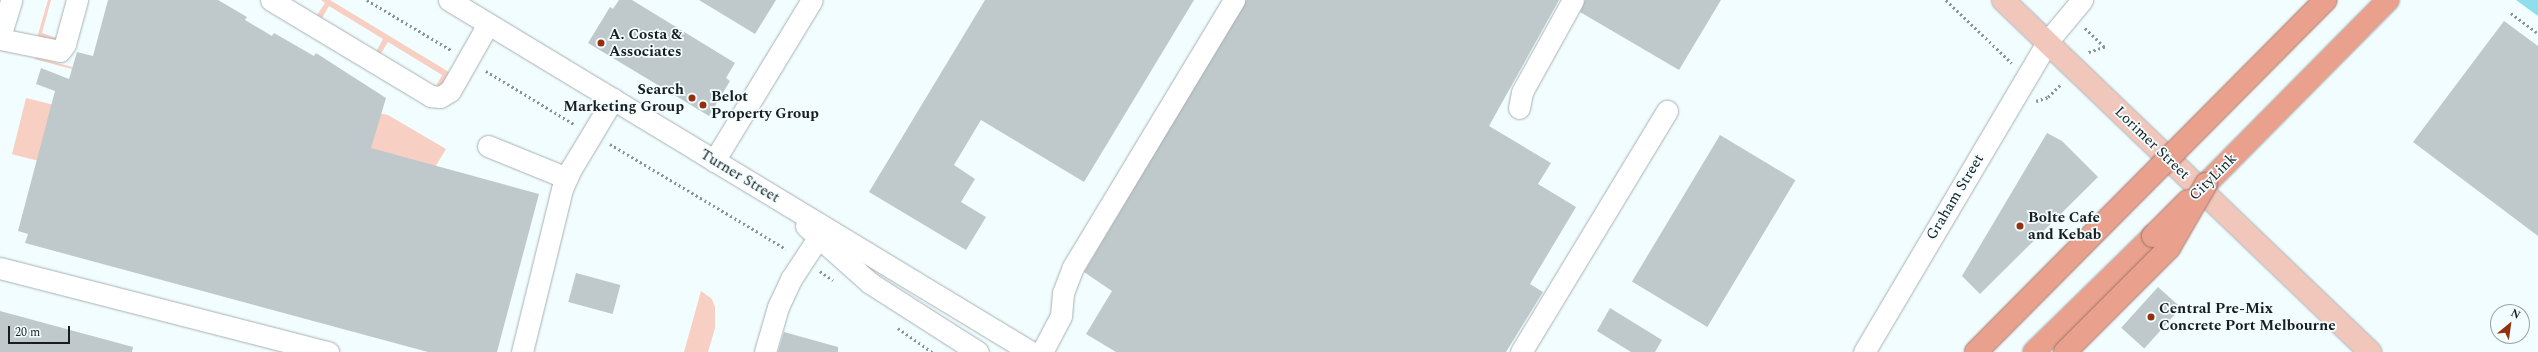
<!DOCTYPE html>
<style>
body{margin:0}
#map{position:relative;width:2538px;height:352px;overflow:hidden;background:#f2fdff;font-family:Spectral,serif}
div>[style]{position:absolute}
.green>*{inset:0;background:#f8cfc3;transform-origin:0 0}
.water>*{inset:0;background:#8edfeb}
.building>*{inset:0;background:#bfc9cb;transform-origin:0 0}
.path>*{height:2.5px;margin-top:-1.25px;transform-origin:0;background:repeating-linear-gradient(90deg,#8b9394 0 2px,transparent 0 5px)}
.roads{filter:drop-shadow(0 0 1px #a7b1b3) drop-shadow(0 0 1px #a7b1b3)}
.minor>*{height:21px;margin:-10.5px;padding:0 10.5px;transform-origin:10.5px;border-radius:10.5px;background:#fff}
.major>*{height:22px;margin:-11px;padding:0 11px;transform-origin:11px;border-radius:11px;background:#f2c7bb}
.highway>*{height:22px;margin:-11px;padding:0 11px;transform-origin:11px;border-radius:11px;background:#e9a18d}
.bridges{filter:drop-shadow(0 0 1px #a07366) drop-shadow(0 0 1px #a07366)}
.highway-bridge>*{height:22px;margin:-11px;padding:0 11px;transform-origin:11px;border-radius:11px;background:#e9a18d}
.dots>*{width:11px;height:11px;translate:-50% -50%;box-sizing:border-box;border:2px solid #f2fdff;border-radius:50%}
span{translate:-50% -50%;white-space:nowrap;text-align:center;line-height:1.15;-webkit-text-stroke:3.5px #f2fdff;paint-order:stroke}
.poi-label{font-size:15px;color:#191d1d;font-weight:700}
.left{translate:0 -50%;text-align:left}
.right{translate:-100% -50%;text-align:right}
.street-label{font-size:15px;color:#191d1d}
.north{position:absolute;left:2490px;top:304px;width:40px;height:40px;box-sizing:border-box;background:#f2fdff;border:1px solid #9ba3a5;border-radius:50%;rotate:29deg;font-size:11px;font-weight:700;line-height:16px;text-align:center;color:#191d1d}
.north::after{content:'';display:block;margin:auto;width:14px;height:18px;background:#962f0d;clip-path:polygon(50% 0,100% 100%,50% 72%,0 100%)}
.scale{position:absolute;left:8px;top:326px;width:62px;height:18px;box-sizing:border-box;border:2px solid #191d1d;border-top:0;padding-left:5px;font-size:12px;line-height:14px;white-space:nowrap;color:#191d1d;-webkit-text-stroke:3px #f2fdff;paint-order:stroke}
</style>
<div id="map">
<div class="green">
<i style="clip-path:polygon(48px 0,51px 0,42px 33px,57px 38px,56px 44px,37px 38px)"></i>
<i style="clip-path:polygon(321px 0,330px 0,449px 72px,439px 90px,435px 88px,442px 75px,388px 42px,380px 55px,376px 52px,383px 39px,329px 6px,322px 18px,317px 15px,325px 3px)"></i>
<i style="left:35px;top:57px;width:55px;height:2px;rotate:15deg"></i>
<i style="left:26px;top:98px;width:29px;height:58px;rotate:14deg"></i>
<i style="clip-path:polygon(379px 113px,388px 115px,446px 149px,434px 169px,369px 151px)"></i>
<i style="clip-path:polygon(701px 291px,712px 299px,715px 307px,715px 328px,708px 352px,684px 352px)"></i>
</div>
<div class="water">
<i style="clip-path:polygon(2516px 0,2538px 0,2538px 16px)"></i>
</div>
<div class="building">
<i style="clip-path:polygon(108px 0,218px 0,247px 17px,245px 20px,272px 36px,274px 33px,314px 56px,316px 53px,386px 98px,371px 148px,539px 194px,497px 352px,428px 352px,25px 243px,28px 234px,18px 231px,55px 91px,36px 84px,41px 68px,69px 79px,77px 52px,93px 56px)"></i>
<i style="clip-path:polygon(619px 0,632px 0,735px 63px,726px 78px,730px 81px,709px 116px,588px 43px,610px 7px,613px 9px)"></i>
<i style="clip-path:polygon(699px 0,776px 0,755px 34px)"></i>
<i style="clip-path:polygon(985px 0,1194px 0,1084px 182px,981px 120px,954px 165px,975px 179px,961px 202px,986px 217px,966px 250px,869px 192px)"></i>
<i style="clip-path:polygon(1246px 0,1559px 0,1489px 126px,1551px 163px,1538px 184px,1576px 207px,1530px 284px,1543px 292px,1506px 352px,1116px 352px,1086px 334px,1112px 291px,1084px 272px)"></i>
<i style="clip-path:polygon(1585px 0,1721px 0,1679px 70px,1580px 12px)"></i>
<i style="clip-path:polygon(2504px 21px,2538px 46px,2538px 236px,2413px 142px)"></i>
<i style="clip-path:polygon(2047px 133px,2062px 141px,2098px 177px,1980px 294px,1962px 276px)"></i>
<i style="left:1720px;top:135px;width:88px;height:171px;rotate:31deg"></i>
<i style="left:576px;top:273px;width:46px;height:30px;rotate:15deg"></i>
<i style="left:2158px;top:287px;width:31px;height:55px;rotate:42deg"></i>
<i style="clip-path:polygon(1610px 308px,1662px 340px,1655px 352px,1631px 352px,1597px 331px)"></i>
<i style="clip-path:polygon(0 311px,133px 347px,132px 352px,0 352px)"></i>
<i style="clip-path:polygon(784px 332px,838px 347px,838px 352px,778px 352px)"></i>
</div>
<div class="path">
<i style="left:367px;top:0;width:98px;rotate:30.8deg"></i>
<i style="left:1946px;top:0;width:91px;rotate:43.7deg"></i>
<i style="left:2511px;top:13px;width:34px;rotate:37deg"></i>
<i style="left:2085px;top:28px;width:28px;rotate:44deg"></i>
<i style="left:2105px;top:47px;width:18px;rotate:161deg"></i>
<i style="left:486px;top:71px;width:103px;rotate:31.1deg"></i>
<i style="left:2036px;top:101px;width:13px;rotate:-18deg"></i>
<i style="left:2048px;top:97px;width:18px;rotate:-45deg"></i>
<i style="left:610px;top:144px;width:205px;rotate:30.8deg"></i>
<i style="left:820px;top:271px;width:16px;rotate:35deg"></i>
<i style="left:898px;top:328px;width:42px;rotate:35.2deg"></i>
</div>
<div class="roads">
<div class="minor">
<i style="left:271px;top:0;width:187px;rotate:31deg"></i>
<i style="left:431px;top:96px;width:9px;rotate:6deg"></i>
<i style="left:440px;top:97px;width:12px;rotate:-31deg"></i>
<i style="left:450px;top:91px;width:77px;rotate:-60.4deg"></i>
<i style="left:449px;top:0;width:680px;rotate:31.17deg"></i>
<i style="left:0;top:37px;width:39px;rotate:-73deg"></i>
<i style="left:0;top:39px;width:61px;rotate:11.3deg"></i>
<i style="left:60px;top:51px;width:9px;rotate:-54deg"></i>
<i style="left:65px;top:44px;width:46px;rotate:-74.7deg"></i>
<i style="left:1519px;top:108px;width:16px;rotate:-79deg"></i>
<i style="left:1522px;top:92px;width:105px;rotate:-61deg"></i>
<i style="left:488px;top:146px;width:85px;rotate:22.1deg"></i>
<i style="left:714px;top:161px;width:188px;rotate:-58.7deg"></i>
<i style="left:806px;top:226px;width:86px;rotate:41.7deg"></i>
<i style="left:870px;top:283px;width:128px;rotate:32.6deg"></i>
<i style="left:0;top:268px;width:339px;rotate:14.4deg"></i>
<i style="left:522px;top:352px;width:168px;rotate:-76.2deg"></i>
<i style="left:562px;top:189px;width:22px;rotate:-66deg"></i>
<i style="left:571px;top:169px;width:82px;rotate:-59deg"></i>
<i style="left:765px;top:352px;width:47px;rotate:-73.9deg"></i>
<i style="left:778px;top:307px;width:31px;rotate:-65deg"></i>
<i style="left:791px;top:279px;width:49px;rotate:-56.6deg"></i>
<i style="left:1042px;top:352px;width:41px;rotate:-62.2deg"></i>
<i style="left:1061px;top:316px;width:23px;rotate:-85deg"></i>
<i style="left:1063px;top:293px;width:28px;rotate:-69deg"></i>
<i style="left:1073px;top:267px;width:312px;rotate:-58.9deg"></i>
<i style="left:1521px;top:352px;width:282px;rotate:-58.8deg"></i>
<i style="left:1864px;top:352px;width:360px;rotate:-59.4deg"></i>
<i style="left:2047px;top:42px;width:55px;rotate:-50.2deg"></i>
</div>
<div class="major">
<i style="left:2003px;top:0;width:509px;rotate:43.8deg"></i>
</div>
<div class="highway">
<i style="left:2206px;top:184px;width:259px;rotate:-45.3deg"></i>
<i style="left:2034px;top:352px;width:166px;rotate:-44.3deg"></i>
</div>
</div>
<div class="bridges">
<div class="highway-bridge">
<i style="left:2153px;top:236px;width:49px;rotate:-45deg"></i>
<i style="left:1976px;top:352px;width:496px;rotate:-45.2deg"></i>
<i style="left:2065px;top:352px;width:147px;rotate:-45deg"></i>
<i style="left:2169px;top:248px;width:74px;rotate:-60deg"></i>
</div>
</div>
<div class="dots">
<i style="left:601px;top:43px;background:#962f0d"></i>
<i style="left:692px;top:98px;background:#962f0d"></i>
<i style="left:703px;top:105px;background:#962f0d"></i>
<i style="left:2020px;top:226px;background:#962f0d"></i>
<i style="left:2151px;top:317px;background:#962f0d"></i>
</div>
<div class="poi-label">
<span class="left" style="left:609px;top:43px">A. Costa &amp;<br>Associates</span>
<span class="right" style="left:684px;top:98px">Search<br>Marketing Group</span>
<span class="left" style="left:711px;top:105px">Belot<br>Property Group</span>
<span class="left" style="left:2028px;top:226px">Bolte Cafe<br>and Kebab</span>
<span class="left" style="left:2159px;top:317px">Central Pre-Mix<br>Concrete Port Melbourne</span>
</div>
<div class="street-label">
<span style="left:2152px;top:143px;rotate:44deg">Lorimer Street</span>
<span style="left:740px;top:176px;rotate:31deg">Turner Street</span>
<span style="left:2213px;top:177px;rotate:-45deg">CityLink</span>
<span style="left:1955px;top:197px;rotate:-59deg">Graham Street</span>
</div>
<div class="north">N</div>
<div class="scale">20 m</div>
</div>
